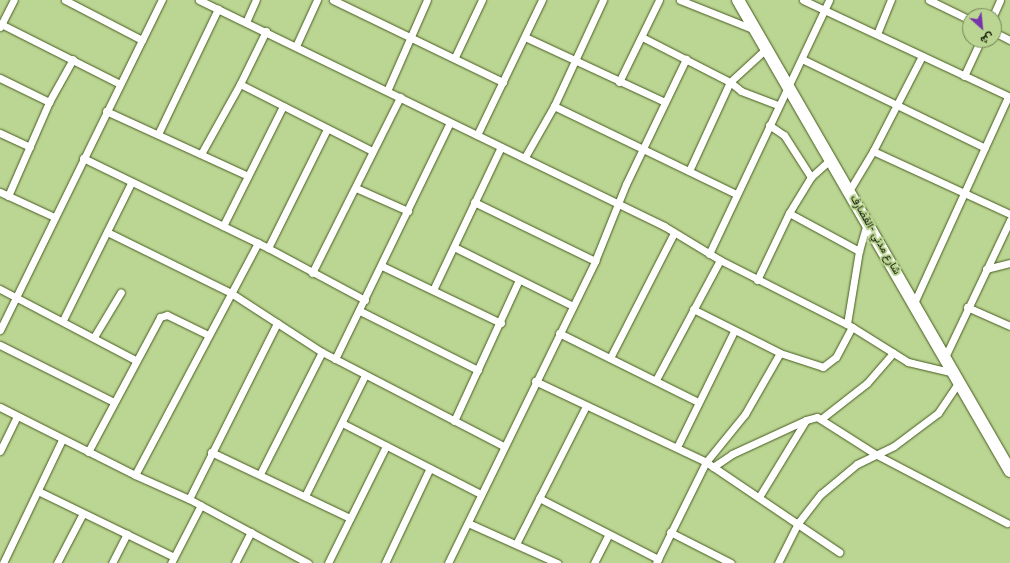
<!DOCTYPE html>
<meta charset="utf-8">
<style>
body{margin:0}
#map{position:relative;width:1010px;height:563px;overflow:hidden;background:#bbd593;font-family:Overpass,Vazirmatn,sans-serif}
div>[style]{position:absolute}
.roads{filter:drop-shadow(0 0 1px #475d1e) drop-shadow(0 0 1px #475d1e)}
.minor>*{height:7px;margin:-3.5px;padding:0 3.5px;transform-origin:3.5px;border-radius:3.5px;background:#fff}
.trunk>*{height:12px;margin:-6px;padding:0 6px;transform-origin:6px;border-radius:6px;background:#fff}
span{translate:-50% -50%;white-space:nowrap;text-align:center;line-height:1.15;-webkit-text-stroke:4px #bbd593;paint-order:stroke}
.street-label{font-size:11px;color:#0b1300}
.north{position:absolute;left:962px;top:8px;width:40px;height:40px;box-sizing:border-box;background:#bbd593;border:1px solid #758758;border-radius:50%;rotate:153deg;font-size:11px;font-weight:700;line-height:16px;text-align:center;color:#0b1300}
.north::after{content:'';display:block;margin:auto;width:14px;height:18px;background:#7635aa;clip-path:polygon(50% 0,100% 100%,50% 72%,0 100%)}
</style>
<div id="map">
<div class="roads">
<div class="minor">
<i style="left:65px;top:0;width:87px;rotate:27.5deg"></i>
<i style="left:199px;top:0;width:517px;rotate:25.92deg"></i>
<i style="left:664px;top:226px;width:66px;rotate:31.3deg"></i>
<i style="left:720px;top:260px;width:136px;rotate:118.1deg"></i>
<i style="left:333px;top:0;width:189px;rotate:25.8deg"></i>
<i style="left:680px;top:0;width:81px;rotate:21.8deg"></i>
<i style="left:803px;top:0;width:229px;rotate:25.1deg"></i>
<i style="left:929px;top:0;width:46px;rotate:26deg"></i>
<i style="left:993px;top:16px;width:17px;rotate:-66deg"></i>
<i style="left:246px;top:22px;width:24px;rotate:-66deg"></i>
<i style="left:1px;top:24px;width:133px;rotate:26.8deg"></i>
<i style="left:0;top:27px;width:30px;rotate:-63deg"></i>
<i style="left:994px;top:32px;width:18px;rotate:27deg"></i>
<i style="left:877px;top:34px;width:37px;rotate:-68deg"></i>
<i style="left:525px;top:37px;width:154px;rotate:24.9deg"></i>
<i style="left:642px;top:37px;width:99px;rotate:27.1deg"></i>
<i style="left:730px;top:82px;width:14px;rotate:39deg"></i>
<i style="left:741px;top:91px;width:40px;rotate:21deg"></i>
<i style="left:296px;top:46px;width:51px;rotate:-65.5deg"></i>
<i style="left:455px;top:57px;width:63px;rotate:-64.7deg"></i>
<i style="left:802px;top:59px;width:203px;rotate:25.9deg"></i>
<i style="left:964px;top:76px;width:40px;rotate:-65deg"></i>
<i style="left:0;top:78px;width:55px;rotate:26.1deg"></i>
<i style="left:619px;top:82px;width:91px;rotate:-64deg"></i>
<i style="left:240px;top:84px;width:148px;rotate:26.9deg"></i>
<i style="left:387px;top:91px;width:99px;rotate:-66.3deg"></i>
<i style="left:554px;top:106px;width:202px;rotate:25.8deg"></i>
<i style="left:106px;top:111px;width:156px;rotate:24.6deg"></i>
<i style="left:769px;top:125px;width:18px;rotate:34deg"></i>
<i style="left:784px;top:135px;width:50px;rotate:57.3deg"></i>
<i style="left:0;top:133px;width:33px;rotate:25deg"></i>
<i style="left:158px;top:134px;width:139px;rotate:-64.4deg"></i>
<i style="left:477px;top:135px;width:150px;rotate:-64.3deg"></i>
<i style="left:873px;top:151px;width:151px;rotate:24.7deg"></i>
<i style="left:201px;top:154px;width:80px;rotate:-60.9deg"></i>
<i style="left:240px;top:84px;width:59px;rotate:-63.9deg"></i>
<i style="left:525px;top:157px;width:59px;rotate:-60.4deg"></i>
<i style="left:554px;top:106px;width:117px;rotate:-65.2deg"></i>
<i style="left:83px;top:158px;width:206px;rotate:25.9deg"></i>
<i style="left:268px;top:248px;width:110px;rotate:28.2deg"></i>
<i style="left:689px;top:171px;width:98px;rotate:-65.3deg"></i>
<i style="left:730px;top:82px;width:50px;rotate:-42.6deg"></i>
<i style="left:356px;top:188px;width:57px;rotate:23.9deg"></i>
<i style="left:849px;top:191px;width:47px;rotate:-59deg"></i>
<i style="left:873px;top:151px;width:107px;rotate:-62.7deg"></i>
<i style="left:0;top:192px;width:60px;rotate:24.8deg"></i>
<i style="left:8px;top:196px;width:103px;rotate:-66.4deg"></i>
<i style="left:49px;top:102px;width:49px;rotate:-60.8deg"></i>
<i style="left:474px;top:202px;width:135px;rotate:26deg"></i>
<i style="left:789px;top:213px;width:80px;rotate:28.5deg"></i>
<i style="left:223px;top:226px;width:134px;rotate:-63.4deg"></i>
<i style="left:107px;top:232px;width:138px;rotate:26.2deg"></i>
<i style="left:231px;top:293px;width:108px;rotate:33deg"></i>
<i style="left:322px;top:352px;width:204px;rotate:27.4deg"></i>
<i style="left:454px;top:247px;width:133px;rotate:26.4deg"></i>
<i style="left:268px;top:248px;width:133px;rotate:-63.6deg"></i>
<i style="left:709px;top:254px;width:281px;rotate:-64.7deg"></i>
<i style="left:720px;top:260px;width:148px;rotate:26.9deg"></i>
<i style="left:852px;top:327px;width:66px;rotate:32deg"></i>
<i style="left:908px;top:362px;width:47px;rotate:13.4deg"></i>
<i style="left:382px;top:266px;width:132px;rotate:25.6deg"></i>
<i style="left:986px;top:269px;width:25px;rotate:-14deg"></i>
<i style="left:312px;top:273px;width:197px;rotate:-63.4deg"></i>
<i style="left:757px;top:280px;width:74px;rotate:-64.5deg"></i>
<i style="left:789px;top:213px;width:42px;rotate:-58.6deg"></i>
<i style="left:811px;top:177px;width:27px;rotate:-42deg"></i>
<i style="left:0;top:289px;width:153px;rotate:27.7deg"></i>
<i style="left:433px;top:290px;width:158px;rotate:-64.6deg"></i>
<i style="left:914px;top:303px;width:226px;rotate:-65.5deg"></i>
<i style="left:967px;top:307px;width:47px;rotate:23.8deg"></i>
<i style="left:693px;top:309px;width:97px;rotate:26.8deg"></i>
<i style="left:780px;top:353px;width:45px;rotate:18deg"></i>
<i style="left:823px;top:367px;width:16px;rotate:-38deg"></i>
<i style="left:836px;top:357px;width:34px;rotate:-62deg"></i>
<i style="left:360px;top:311px;width:132px;rotate:26.6deg"></i>
<i style="left:63px;top:320px;width:153px;rotate:-63.6deg"></i>
<i style="left:847px;top:324px;width:74px;rotate:-80.7deg"></i>
<i style="left:859px;top:251px;width:29px;rotate:-74deg"></i>
<i style="left:0;top:330px;width:368px;rotate:-63.9deg"></i>
<i style="left:559px;top:333px;width:155px;rotate:26.4deg"></i>
<i style="left:94px;top:337px;width:52px;rotate:-59deg"></i>
<i style="left:0;top:345px;width:127px;rotate:26.6deg"></i>
<i style="left:945px;top:357px;width:152px;rotate:-64.6deg"></i>
<i style="left:610px;top:358px;width:140px;rotate:-62.9deg"></i>
<i style="left:335px;top:359px;width:263px;rotate:-64.1deg"></i>
<i style="left:535px;top:381px;width:189px;rotate:25.3deg"></i>
<i style="left:706px;top:462px;width:161px;rotate:34.1deg"></i>
<i style="left:0;top:407px;width:151px;rotate:26.7deg"></i>
<i style="left:135px;top:475px;width:59px;rotate:24deg"></i>
<i style="left:189px;top:499px;width:135px;rotate:28.3deg"></i>
<i style="left:821px;top:419px;width:58px;rotate:-38deg"></i>
<i style="left:867px;top:383px;width:40px;rotate:-49deg"></i>
<i style="left:454px;top:421px;width:155px;rotate:-65.3deg"></i>
<i style="left:342px;top:423px;width:156px;rotate:27.1deg"></i>
<i style="left:677px;top:447px;width:129px;rotate:-63.8deg"></i>
<i style="left:0;top:451px;width:39px;rotate:-64deg"></i>
<i style="left:88px;top:452px;width:153px;rotate:-61.9deg"></i>
<i style="left:160px;top:317px;width:7px;rotate:-16deg"></i>
<i style="left:167px;top:315px;width:46px;rotate:26deg"></i>
<i style="left:211px;top:452px;width:154px;rotate:25.4deg"></i>
<i style="left:713px;top:467px;width:23px;rotate:-34deg"></i>
<i style="left:732px;top:454px;width:81px;rotate:-24.7deg"></i>
<i style="left:806px;top:420px;width:11px;rotate:-15deg"></i>
<i style="left:817px;top:417px;width:69px;rotate:32.5deg"></i>
<i style="left:875px;top:454px;width:149px;rotate:27.6deg"></i>
<i style="left:260px;top:474px;width:137px;rotate:-63.1deg"></i>
<i style="left:135px;top:475px;width:263px;rotate:-62.1deg"></i>
<i style="left:38px;top:491px;width:151px;rotate:25.9deg"></i>
<i style="left:305px;top:496px;width:135px;rotate:-63.6deg"></i>
<i style="left:759px;top:497px;width:90px;rotate:-58.6deg"></i>
<i style="left:539px;top:498px;width:134px;rotate:27.1deg"></i>
<i style="left:189px;top:499px;width:197px;rotate:-63.4deg"></i>
<i style="left:468px;top:523px;width:98px;rotate:24.2deg"></i>
<i style="left:670px;top:532px;width:68px;rotate:26.9deg"></i>
<i style="left:516px;top:544px;width:155px;rotate:-63.1deg"></i>
<i style="left:3px;top:563px;width:136px;rotate:-64.4deg"></i>
<i style="left:57px;top:563px;width:56px;rotate:-62.5deg"></i>
<i style="left:112px;top:563px;width:33px;rotate:-63deg"></i>
<i style="left:171px;top:563px;width:65px;rotate:-62.7deg"></i>
<i style="left:235px;top:563px;width:35px;rotate:-63deg"></i>
<i style="left:328px;top:563px;width:131px;rotate:-63.6deg"></i>
<i style="left:385px;top:563px;width:105px;rotate:-64.7deg"></i>
<i style="left:448px;top:563px;width:336px;rotate:-64deg"></i>
<i style="left:595px;top:261px;width:83px;rotate:-68.1deg"></i>
<i style="left:626px;top:184px;width:139px;rotate:-64.4deg"></i>
<i style="left:594px;top:563px;width:31px;rotate:-63deg"></i>
<i style="left:656px;top:563px;width:113px;rotate:-63.7deg"></i>
<i style="left:706px;top:462px;width:62px;rotate:-50.9deg"></i>
<i style="left:745px;top:414px;width:70px;rotate:-60.2deg"></i>
<i style="left:778px;top:563px;width:45px;rotate:-63.4deg"></i>
<i style="left:798px;top:523px;width:37px;rotate:-52deg"></i>
<i style="left:821px;top:494px;width:47px;rotate:-39.8deg"></i>
<i style="left:857px;top:464px;width:41px;rotate:-25.9deg"></i>
<i style="left:894px;top:446px;width:55px;rotate:-36.9deg"></i>
<i style="left:938px;top:413px;width:37px;rotate:-56deg"></i>
</div>
<div class="trunk">
<i style="left:738px;top:0;width:544px;rotate:59.99deg"></i>
</div>
</div>
<div class="street-label">
<span style="left:875px;top:235px;rotate:60deg">شارع مدني -القضارف</span>
</div>
<div class="north">ش</div>
</div>
